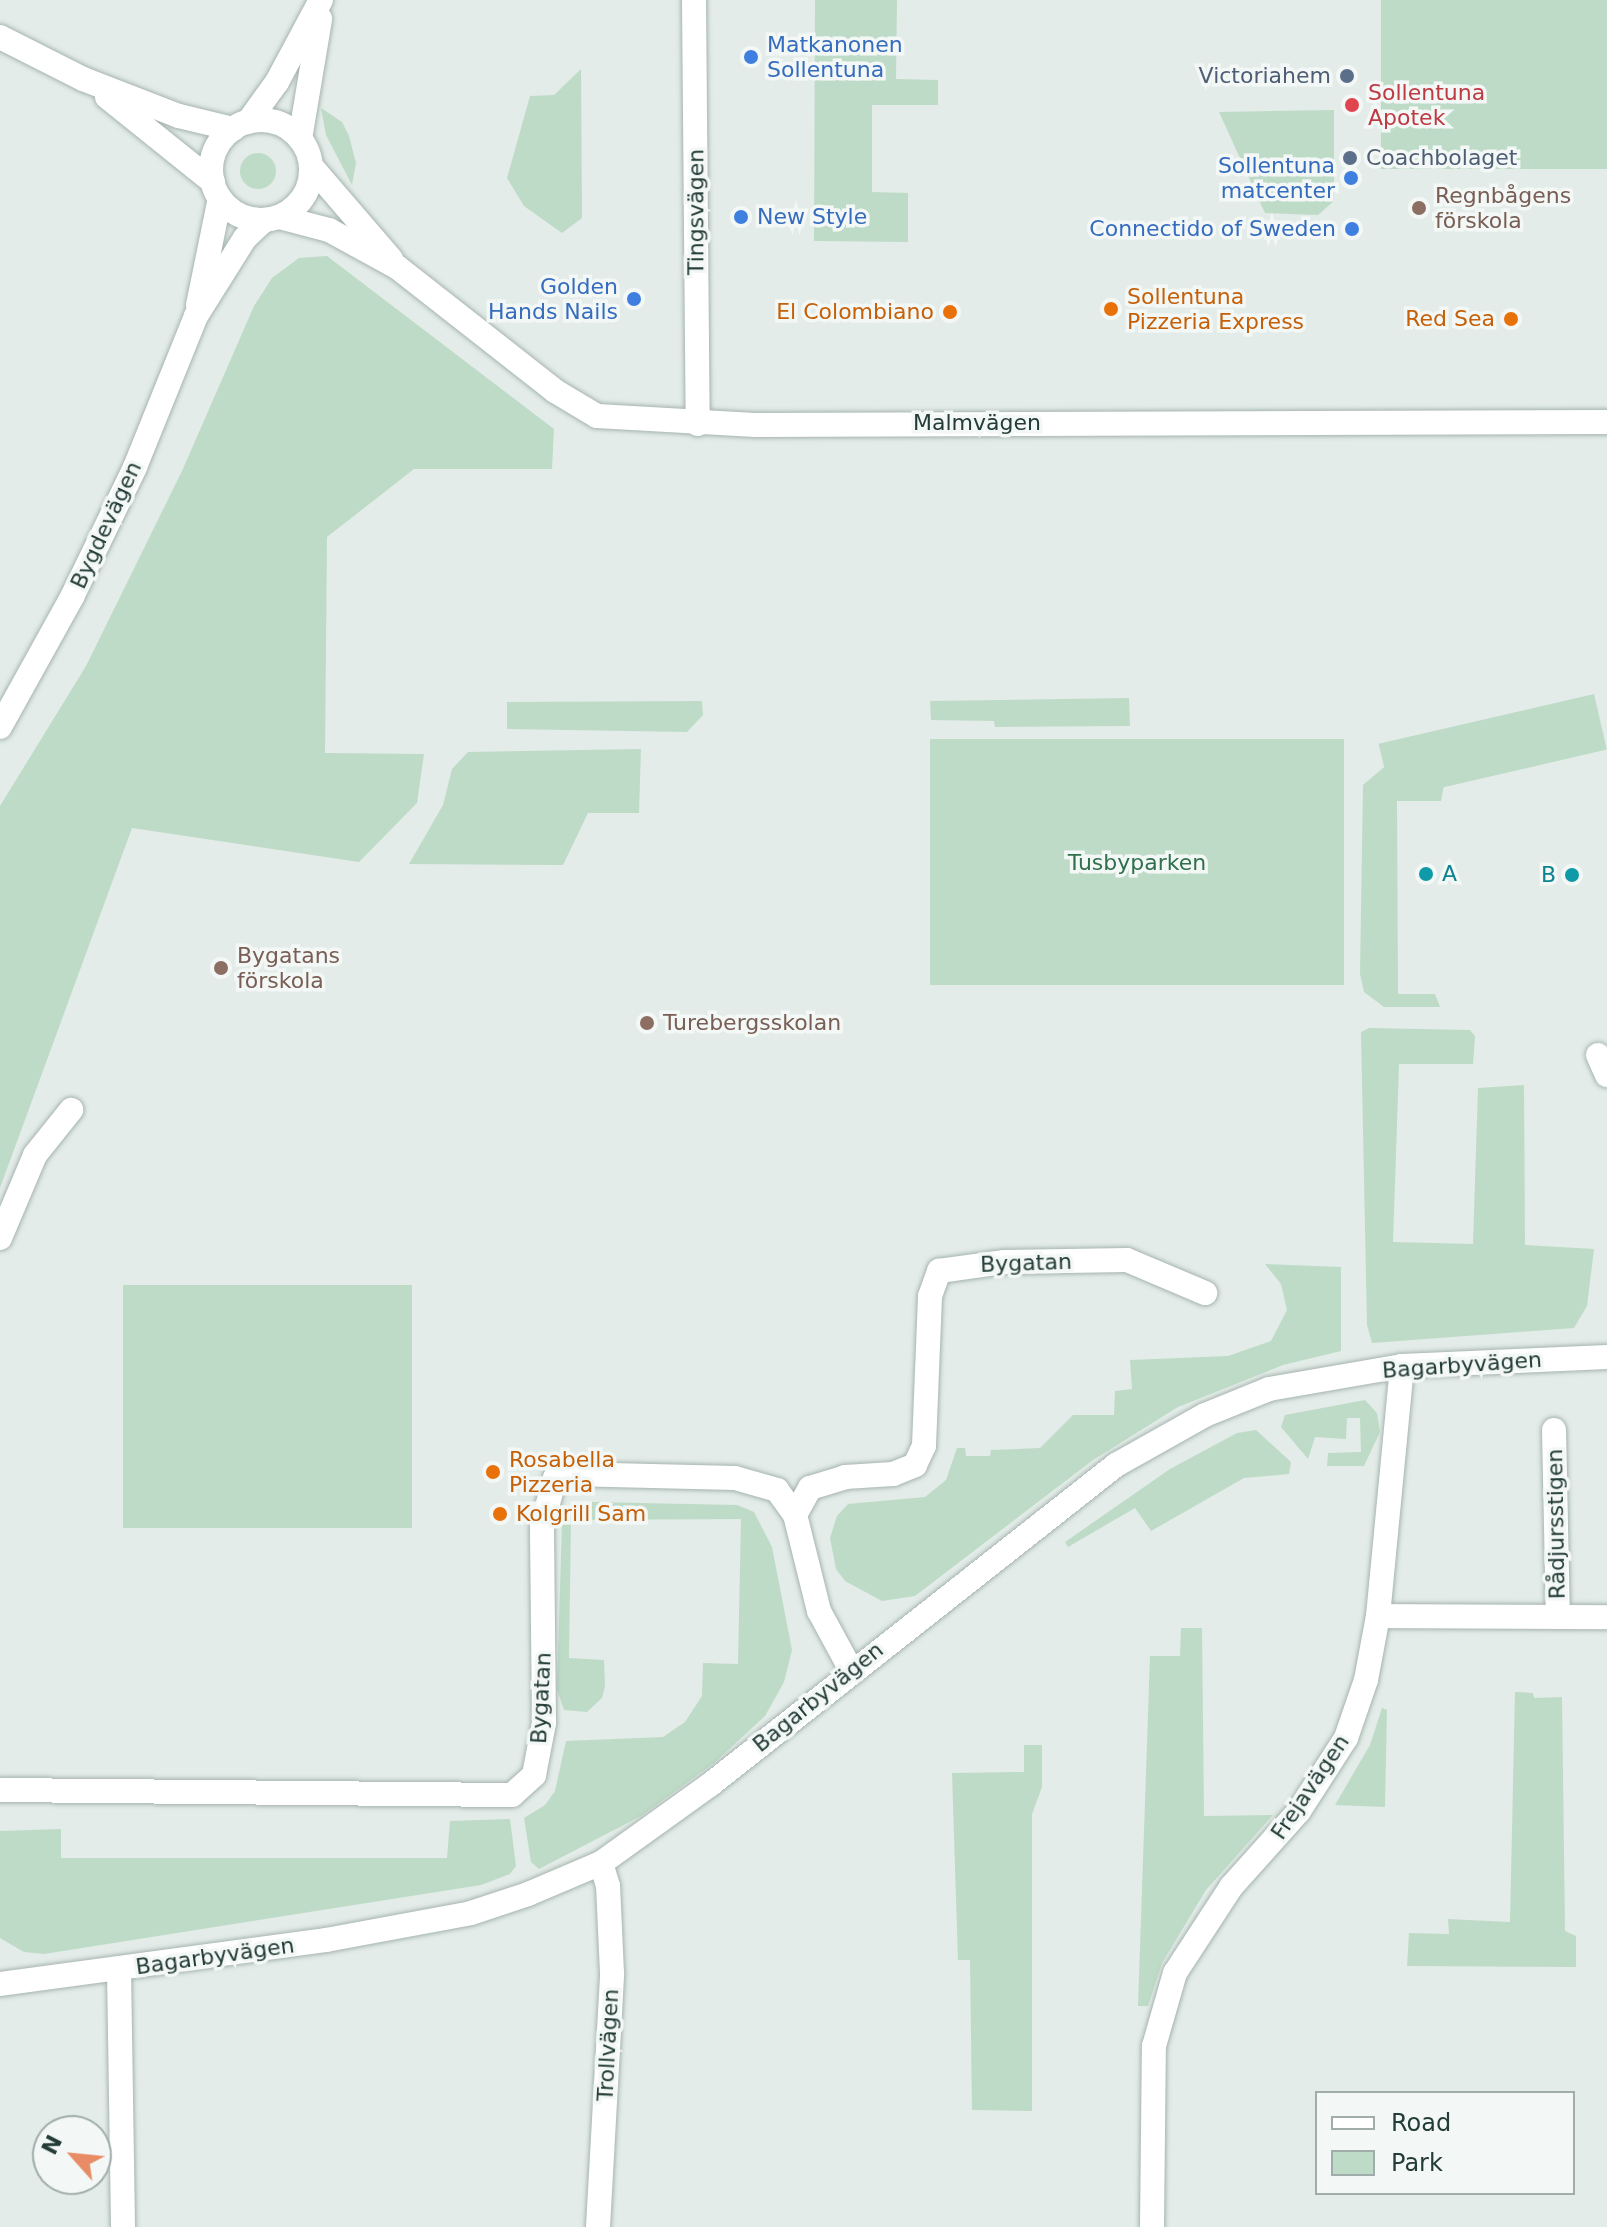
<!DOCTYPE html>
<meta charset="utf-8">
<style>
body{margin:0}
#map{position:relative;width:1607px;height:2227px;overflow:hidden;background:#e3ece8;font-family:"DejaVu Sans",sans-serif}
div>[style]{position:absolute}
.green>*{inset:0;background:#bedbc7;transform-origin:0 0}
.round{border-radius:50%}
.roads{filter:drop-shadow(0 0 2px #a6b4af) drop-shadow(0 0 2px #a6b4af)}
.minor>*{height:24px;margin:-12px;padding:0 12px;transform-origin:12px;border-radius:12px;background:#fff}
.tertiary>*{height:24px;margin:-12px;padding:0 12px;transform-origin:12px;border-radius:12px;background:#fff}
.tertiary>.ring{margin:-12px;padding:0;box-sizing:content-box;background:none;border:24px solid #fff;border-radius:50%}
.dots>*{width:22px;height:22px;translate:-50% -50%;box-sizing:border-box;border:4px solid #f3f8f6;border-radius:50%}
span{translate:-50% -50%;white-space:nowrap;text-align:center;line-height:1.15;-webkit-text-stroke:7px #f3f8f6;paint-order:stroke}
.shop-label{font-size:22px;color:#366cbe}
.left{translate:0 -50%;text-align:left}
.right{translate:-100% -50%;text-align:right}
.service-label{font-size:22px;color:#4e5e75}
.health-label{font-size:22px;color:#be3a42}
.education-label{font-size:22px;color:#785e54}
.street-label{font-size:22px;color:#243c37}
.food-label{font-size:22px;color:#c56008}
.park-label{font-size:22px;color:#31704d}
.culture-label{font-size:22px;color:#0d838f}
.legend{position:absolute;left:1315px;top:2091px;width:260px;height:104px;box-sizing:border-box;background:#f3f8f6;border:2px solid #a0adaa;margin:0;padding:10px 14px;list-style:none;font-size:24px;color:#243c37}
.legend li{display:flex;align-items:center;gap:16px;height:40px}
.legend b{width:40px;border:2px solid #a0adaa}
.north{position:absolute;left:32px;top:2115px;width:80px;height:80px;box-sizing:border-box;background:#f3f8f6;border:2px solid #a0adaa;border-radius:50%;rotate:297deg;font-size:22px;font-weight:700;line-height:32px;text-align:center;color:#243c37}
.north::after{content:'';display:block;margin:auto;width:28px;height:36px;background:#e88c65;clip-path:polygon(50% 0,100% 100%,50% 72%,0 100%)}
</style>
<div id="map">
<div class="green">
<i style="clip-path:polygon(815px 0,897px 0,896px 79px,938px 80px,938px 105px,872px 105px,872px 192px,908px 193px,908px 242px,814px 241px)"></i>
<i style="left:1381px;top:0;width:226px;height:169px"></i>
<i style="clip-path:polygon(581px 69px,582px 218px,562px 233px,524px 206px,507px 178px,530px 96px,554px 95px)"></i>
<i style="clip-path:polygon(321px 108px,342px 122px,349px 136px,356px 163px,352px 185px,326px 135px)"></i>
<i style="clip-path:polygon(1334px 110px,1334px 201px,1318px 215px,1265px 213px,1219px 112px)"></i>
<i class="round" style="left:240px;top:153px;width:36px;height:36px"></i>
<i style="clip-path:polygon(327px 256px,554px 429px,552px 469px,414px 469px,327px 537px,325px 753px,424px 754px,417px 803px,359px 862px,132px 828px,0 1188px,0 806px,86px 666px,182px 471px,254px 306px,272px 278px,299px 258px)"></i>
<i style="left:1594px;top:694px;width:57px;height:221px;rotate:77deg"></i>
<i style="clip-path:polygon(1129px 698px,1130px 726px,995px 727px,994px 721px,931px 720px,930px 701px)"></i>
<i style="clip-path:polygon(702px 701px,703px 715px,687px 732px,507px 729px,507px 702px)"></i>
<i style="left:1344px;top:739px;width:246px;height:414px;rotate:90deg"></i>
<i style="clip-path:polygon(641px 749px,639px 813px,588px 813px,563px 865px,409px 864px,443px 805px,452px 769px,468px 752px)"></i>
<i style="clip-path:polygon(1419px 762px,1448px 764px,1441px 801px,1397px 801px,1398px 994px,1435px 994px,1440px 1007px,1384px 1007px,1364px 992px,1360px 974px,1363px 785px,1383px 768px)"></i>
<i style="clip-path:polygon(1369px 1028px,1470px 1030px,1475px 1036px,1473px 1064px,1399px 1064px,1393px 1242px,1473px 1244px,1478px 1088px,1524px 1085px,1525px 1245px,1594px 1249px,1587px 1306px,1574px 1328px,1372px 1343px,1367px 1325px,1361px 1032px)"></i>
<i style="clip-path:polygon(1265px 1264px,1341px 1267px,1341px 1351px,1283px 1365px,1178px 1407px,1093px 1460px,915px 1596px,882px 1601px,845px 1581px,836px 1569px,830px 1538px,837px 1516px,848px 1504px,925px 1497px,946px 1480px,957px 1448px,965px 1448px,966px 1456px,990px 1456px,991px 1450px,1040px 1448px,1073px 1415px,1114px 1415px,1115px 1391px,1132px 1389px,1130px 1360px,1228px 1356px,1271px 1341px,1287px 1310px,1281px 1284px)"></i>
<i style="left:412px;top:1285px;width:243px;height:289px;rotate:90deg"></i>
<i style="clip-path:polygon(1365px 1400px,1377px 1413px,1380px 1432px,1364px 1466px,1327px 1466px,1328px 1453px,1361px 1452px,1360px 1418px,1347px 1418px,1346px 1439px,1315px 1437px,1308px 1459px,1281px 1427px,1285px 1415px)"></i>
<i style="clip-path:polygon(1256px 1430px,1291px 1462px,1289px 1474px,1244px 1478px,1151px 1531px,1135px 1508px,1068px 1547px,1065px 1542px,1170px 1469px,1237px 1433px)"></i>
<i style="clip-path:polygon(592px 1502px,737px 1505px,754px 1512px,772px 1547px,792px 1650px,784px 1682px,765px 1716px,714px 1763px,641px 1816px,539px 1869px,531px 1862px,524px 1818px,545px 1805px,555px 1791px,566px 1741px,663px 1737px,685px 1722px,702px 1696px,703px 1663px,738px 1664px,741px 1519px,571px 1520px,569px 1658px,604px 1660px,605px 1686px,602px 1698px,587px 1712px,564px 1710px,557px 1689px,562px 1523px,571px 1511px)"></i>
<i style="clip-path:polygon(1181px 1628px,1202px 1628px,1204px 1816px,1273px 1815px,1206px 1890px,1162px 1963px,1148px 2006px,1138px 2006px,1150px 1656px,1180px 1656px)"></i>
<i style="clip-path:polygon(1515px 1692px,1533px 1693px,1534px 1698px,1562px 1697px,1565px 1931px,1576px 1936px,1576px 1967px,1407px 1966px,1409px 1933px,1449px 1934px,1448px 1919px,1510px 1922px)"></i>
<i style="clip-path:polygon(1382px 1708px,1387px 1710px,1385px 1807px,1335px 1805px,1370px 1745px)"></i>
<i style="clip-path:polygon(1024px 1745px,1042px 1745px,1042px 1787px,1032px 1814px,1032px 2111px,972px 2110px,970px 1960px,958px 1960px,952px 1773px,1024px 1772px)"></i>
<i style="clip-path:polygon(510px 1819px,516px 1866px,510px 1874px,481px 1885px,44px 1954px,24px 1952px,0 1938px,0 1831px,61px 1829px,61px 1858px,447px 1858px,450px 1821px)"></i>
</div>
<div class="roads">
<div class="minor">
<i style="left:694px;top:0;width:424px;rotate:89.5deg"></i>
<i style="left:0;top:37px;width:93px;rotate:26.8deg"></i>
<i style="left:83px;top:79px;width:103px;rotate:21.1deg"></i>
<i style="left:179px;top:116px;width:56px;rotate:13.5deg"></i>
<i style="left:107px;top:97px;width:136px;rotate:38.7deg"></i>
<i style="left:311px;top:166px;width:123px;rotate:49.3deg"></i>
<i style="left:279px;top:217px;width:52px;rotate:14.6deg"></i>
<i style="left:329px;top:230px;width:77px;rotate:28.6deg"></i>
<i style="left:397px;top:267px;width:201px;rotate:38.1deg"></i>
<i style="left:555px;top:391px;width:49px;rotate:30.8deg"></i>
<i style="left:597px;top:416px;width:158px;rotate:3.3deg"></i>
<i style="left:755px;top:425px;width:852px;rotate:-0.2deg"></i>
<i style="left:1598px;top:1055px;width:22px;rotate:66deg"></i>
<i style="left:0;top:1238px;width:90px;rotate:-67.1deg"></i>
<i style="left:35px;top:1155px;width:58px;rotate:-51.3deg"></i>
<i style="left:1554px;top:1430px;width:187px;rotate:88.8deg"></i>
<i style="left:1378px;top:1616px;width:229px;rotate:0.3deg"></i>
<i style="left:851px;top:1670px;width:67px;rotate:-118.5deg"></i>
<i style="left:819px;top:1611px;width:99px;rotate:-104deg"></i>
<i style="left:795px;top:1515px;width:31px;rotate:-61deg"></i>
<i style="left:810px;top:1488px;width:37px;rotate:-17deg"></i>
<i style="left:845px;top:1477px;width:48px;rotate:-3.6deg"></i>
<i style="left:893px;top:1474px;width:24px;rotate:-22deg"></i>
<i style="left:915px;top:1465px;width:21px;rotate:-65deg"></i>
<i style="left:924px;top:1446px;width:150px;rotate:-87.7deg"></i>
<i style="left:930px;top:1296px;width:27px;rotate:-70deg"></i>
<i style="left:939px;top:1271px;width:66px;rotate:-7.9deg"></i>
<i style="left:1004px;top:1262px;width:123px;rotate:-0.9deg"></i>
<i style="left:1127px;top:1260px;width:85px;rotate:22.9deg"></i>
<i style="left:0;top:1790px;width:512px;rotate:0.56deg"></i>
<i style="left:512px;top:1795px;width:30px;rotate:-42deg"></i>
<i style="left:534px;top:1775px;width:53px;rotate:-79.1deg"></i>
<i style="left:544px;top:1723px;width:198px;rotate:-90.6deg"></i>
<i style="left:542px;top:1525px;width:49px;rotate:-74.5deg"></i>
<i style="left:555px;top:1478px;width:15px;rotate:-16deg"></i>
<i style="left:569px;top:1474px;width:166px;rotate:1.4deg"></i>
<i style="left:735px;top:1478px;width:44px;rotate:15.9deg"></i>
<i style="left:777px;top:1490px;width:31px;rotate:54deg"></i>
<i style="left:119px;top:1970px;width:257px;rotate:89.1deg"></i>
<i style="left:598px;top:2227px;width:254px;rotate:-86.8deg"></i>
<i style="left:612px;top:1973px;width:87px;rotate:-92.6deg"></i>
<i style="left:608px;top:1886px;width:24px;rotate:-107deg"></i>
<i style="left:1152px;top:2227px;width:181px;rotate:-89.4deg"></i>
<i style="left:1154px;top:2046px;width:76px;rotate:-74deg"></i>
<i style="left:1175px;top:1973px;width:103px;rotate:-56.9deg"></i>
<i style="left:1231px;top:1887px;width:102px;rotate:-48.2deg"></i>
<i style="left:1299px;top:1811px;width:87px;rotate:-57.2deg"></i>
<i style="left:1346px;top:1738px;width:61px;rotate:-71deg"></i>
<i style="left:1366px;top:1680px;width:65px;rotate:-79.4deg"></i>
<i style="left:1378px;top:1616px;width:251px;rotate:-84.5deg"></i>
</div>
<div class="tertiary">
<i class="ring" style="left:211px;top:120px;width:76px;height:76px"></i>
<i style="left:248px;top:122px;width:49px;rotate:-54.1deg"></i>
<i style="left:277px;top:82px;width:93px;rotate:-61.8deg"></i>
<i style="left:300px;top:139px;width:122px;rotate:-80.5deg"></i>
<i style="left:198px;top:305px;width:109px;rotate:-78.4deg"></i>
<i style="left:0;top:727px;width:149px;rotate:-61deg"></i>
<i style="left:72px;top:597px;width:144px;rotate:-64.1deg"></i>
<i style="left:135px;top:467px;width:163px;rotate:-68deg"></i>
<i style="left:196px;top:316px;width:92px;rotate:-57.9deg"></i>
<i style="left:245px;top:238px;width:25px;rotate:-43deg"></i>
<i style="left:0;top:1984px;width:329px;rotate:-7.7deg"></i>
<i style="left:326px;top:1940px;width:147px;rotate:-10.5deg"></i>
<i style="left:471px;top:1913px;width:60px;rotate:-18.4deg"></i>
<i style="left:528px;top:1894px;width:79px;rotate:-23deg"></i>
<i style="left:601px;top:1863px;width:135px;rotate:-35.7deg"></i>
<i style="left:711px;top:1784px;width:516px;rotate:-38.23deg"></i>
<i style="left:1116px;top:1465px;width:102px;rotate:-29.3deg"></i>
<i style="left:1205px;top:1415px;width:69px;rotate:-22.1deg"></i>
<i style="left:1269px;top:1389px;width:135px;rotate:-9.8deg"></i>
<i style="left:1402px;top:1366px;width:205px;rotate:-2.5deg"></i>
</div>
</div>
<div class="dots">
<i style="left:751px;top:57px;background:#3f7fe0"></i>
<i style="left:1347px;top:76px;background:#5c6f8a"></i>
<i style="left:1352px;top:105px;background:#e0444e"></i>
<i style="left:1350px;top:158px;background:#5c6f8a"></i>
<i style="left:1351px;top:178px;background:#3f7fe0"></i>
<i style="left:1419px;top:208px;background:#8d6e63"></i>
<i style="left:741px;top:217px;background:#3f7fe0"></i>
<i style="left:1352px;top:229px;background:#3f7fe0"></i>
<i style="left:634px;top:299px;background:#3f7fe0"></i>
<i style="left:1111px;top:309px;background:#e8710a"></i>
<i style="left:950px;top:312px;background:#e8710a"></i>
<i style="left:1511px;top:319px;background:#e8710a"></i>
<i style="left:1426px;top:874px;background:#0f9aa8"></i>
<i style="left:1572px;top:875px;background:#0f9aa8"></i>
<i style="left:221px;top:968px;background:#8d6e63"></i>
<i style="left:647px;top:1023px;background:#8d6e63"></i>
<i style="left:493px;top:1472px;background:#e8710a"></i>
<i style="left:500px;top:1514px;background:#e8710a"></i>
</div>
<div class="shop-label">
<span class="left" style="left:767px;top:57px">Matkanonen<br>Sollentuna</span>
<span class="right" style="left:1335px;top:178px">Sollentuna<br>matcenter</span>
<span class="left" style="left:757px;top:217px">New Style</span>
<span class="right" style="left:1336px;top:229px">Connectido of Sweden</span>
<span class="right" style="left:618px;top:299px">Golden<br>Hands Nails</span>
</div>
<div class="service-label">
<span class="right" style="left:1331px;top:76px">Victoriahem</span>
<span class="left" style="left:1366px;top:158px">Coachbolaget</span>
</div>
<div class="health-label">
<span class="left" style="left:1368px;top:105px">Sollentuna<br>Apotek</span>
</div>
<div class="education-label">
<span class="left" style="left:1435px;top:208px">Regnbågens<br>förskola</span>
<span class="left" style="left:237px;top:968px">Bygatans<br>förskola</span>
<span class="left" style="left:663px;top:1023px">Turebergsskolan</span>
</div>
<div class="street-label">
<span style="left:696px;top:212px;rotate:-90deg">Tingsvägen</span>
<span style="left:977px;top:423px">Malmvägen</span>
<span style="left:106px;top:525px;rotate:-65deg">Bygdevägen</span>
<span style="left:1026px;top:1263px;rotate:-2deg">Bygatan</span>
<span style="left:1462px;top:1365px;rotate:-4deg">Bagarbyvägen</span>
<span style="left:1556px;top:1524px;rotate:-91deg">Rådjursstigen</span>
<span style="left:818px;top:1697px;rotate:-39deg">Bagarbyvägen</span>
<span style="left:541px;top:1698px;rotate:-87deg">Bygatan</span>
<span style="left:1310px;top:1787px;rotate:-56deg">Frejavägen</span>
<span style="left:215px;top:1956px;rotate:-8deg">Bagarbyvägen</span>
<span style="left:608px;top:2045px;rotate:-87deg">Trollvägen</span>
</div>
<div class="food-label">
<span class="left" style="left:1127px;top:309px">Sollentuna<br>Pizzeria Express</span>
<span class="right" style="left:934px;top:312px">El Colombiano</span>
<span class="right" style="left:1495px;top:319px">Red Sea</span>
<span class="left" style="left:509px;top:1472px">Rosabella<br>Pizzeria</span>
<span class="left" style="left:516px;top:1514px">Kolgrill Sam</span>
</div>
<div class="park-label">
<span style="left:1137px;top:863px">Tusbyparken</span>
</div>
<div class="culture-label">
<span class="left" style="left:1442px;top:874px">A</span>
<span class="right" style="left:1556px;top:875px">B</span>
</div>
<ul class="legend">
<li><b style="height:10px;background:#fff"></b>Road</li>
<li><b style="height:22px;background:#bedbc7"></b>Park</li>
</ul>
<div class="north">N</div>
</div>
